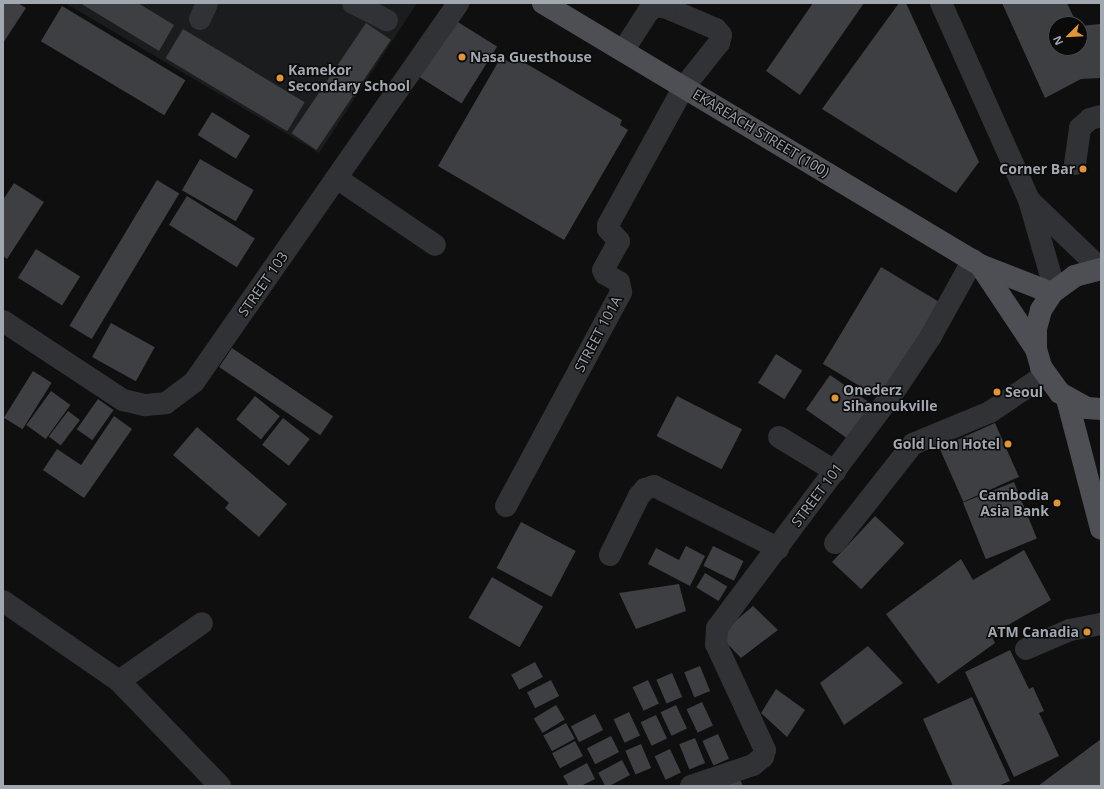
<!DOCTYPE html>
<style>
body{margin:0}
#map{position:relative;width:1104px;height:789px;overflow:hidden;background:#0f0f10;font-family:"Open Sans",sans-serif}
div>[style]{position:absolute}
.built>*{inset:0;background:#1b1c1d}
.building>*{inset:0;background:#3e3f43;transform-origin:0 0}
.minor>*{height:22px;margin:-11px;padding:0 11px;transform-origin:11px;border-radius:11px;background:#313235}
.major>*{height:22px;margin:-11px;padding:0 11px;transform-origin:11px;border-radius:11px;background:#4d4f54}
.dots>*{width:11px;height:11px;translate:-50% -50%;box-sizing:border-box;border:2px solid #0a0a0b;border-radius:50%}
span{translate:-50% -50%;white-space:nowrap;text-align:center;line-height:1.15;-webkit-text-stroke:3px #0a0a0b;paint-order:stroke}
.poi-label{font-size:14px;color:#a1a8b0;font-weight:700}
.left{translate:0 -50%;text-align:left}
.right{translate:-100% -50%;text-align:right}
.street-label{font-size:14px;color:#a1a8b0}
.frame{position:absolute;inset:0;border:4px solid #a1a8b0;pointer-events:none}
.north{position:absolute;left:1048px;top:16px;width:40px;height:40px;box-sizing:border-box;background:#0a0a0b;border:1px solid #46494d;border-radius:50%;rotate:246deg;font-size:11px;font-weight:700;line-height:16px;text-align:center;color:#a1a8b0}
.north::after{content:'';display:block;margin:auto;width:14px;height:18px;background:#e29535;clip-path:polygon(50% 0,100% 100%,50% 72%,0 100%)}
</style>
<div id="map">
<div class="built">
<i style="clip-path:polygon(65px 3px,417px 3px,319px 153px)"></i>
</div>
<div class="building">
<i style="clip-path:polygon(3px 3px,18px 3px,26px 8px,3px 43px)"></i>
<i style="clip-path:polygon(80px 3px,138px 3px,174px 25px,159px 51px)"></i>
<i style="clip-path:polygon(813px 3px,864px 3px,800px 95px,766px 71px)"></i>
<i style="clip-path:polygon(899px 3px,906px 3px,979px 162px,956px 193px,822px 109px)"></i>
<i style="clip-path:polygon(1002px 3px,1067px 3px,1077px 24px,1056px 24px,1056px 48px,1080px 48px,1080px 26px,1101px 24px,1101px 78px,1081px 79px,1045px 98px)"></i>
<i style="left:62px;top:6px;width:144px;height:41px;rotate:31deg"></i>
<i style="left:453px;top:19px;width:52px;height:67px;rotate:32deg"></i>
<i style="left:366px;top:23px;width:30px;height:133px;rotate:34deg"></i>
<i style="left:183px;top:29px;width:142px;height:34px;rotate:31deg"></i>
<i style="clip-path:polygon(501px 57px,511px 63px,515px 57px,622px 120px,620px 125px,628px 130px,564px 240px,438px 166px)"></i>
<i style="left:212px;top:112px;width:45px;height:27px;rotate:32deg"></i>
<i style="left:200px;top:159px;width:62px;height:36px;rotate:30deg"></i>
<i style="left:157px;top:180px;width:26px;height:170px;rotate:31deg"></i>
<i style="clip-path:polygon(14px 183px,44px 202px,7px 259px,3px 256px,3px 200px)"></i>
<i style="left:187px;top:196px;width:80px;height:34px;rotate:32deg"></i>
<i style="left:36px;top:249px;width:52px;height:34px;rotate:32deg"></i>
<i style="left:881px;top:267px;width:70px;height:113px;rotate:31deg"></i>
<i style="left:111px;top:323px;width:50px;height:39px;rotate:29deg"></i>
<i style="left:232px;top:348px;width:122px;height:23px;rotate:34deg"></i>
<i style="left:776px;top:354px;width:31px;height:34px;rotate:32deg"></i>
<i style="left:33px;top:371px;width:22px;height:55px;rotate:32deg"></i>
<i style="left:830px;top:375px;width:52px;height:42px;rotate:35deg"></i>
<i style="left:51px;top:391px;width:24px;height:42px;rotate:36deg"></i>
<i style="left:255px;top:396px;width:32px;height:30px;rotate:39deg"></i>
<i style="left:677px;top:396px;width:73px;height:45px;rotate:27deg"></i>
<i style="left:98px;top:399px;width:19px;height:37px;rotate:35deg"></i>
<i style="left:68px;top:411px;width:15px;height:32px;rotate:37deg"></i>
<i style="clip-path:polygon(114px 416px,132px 429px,84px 498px,43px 470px,57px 449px,81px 465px)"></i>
<i style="left:283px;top:418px;width:34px;height:34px;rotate:38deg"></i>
<i style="left:995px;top:423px;width:59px;height:61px;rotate:66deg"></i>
<i style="clip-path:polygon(197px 427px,287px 504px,259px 537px,225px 508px,229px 503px,173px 455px)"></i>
<i style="left:1014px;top:482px;width:61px;height:55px;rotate:68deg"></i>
<i style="left:875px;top:516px;width:40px;height:63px;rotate:43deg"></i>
<i style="left:521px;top:522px;width:62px;height:52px;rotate:28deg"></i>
<i style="clip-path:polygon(686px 546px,705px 556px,690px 586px,648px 564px,656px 548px,679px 560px)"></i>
<i style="left:713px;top:546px;width:34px;height:22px;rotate:26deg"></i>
<i style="clip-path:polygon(1024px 550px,1051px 600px,991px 635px,995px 643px,938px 684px,886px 614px,961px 559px,973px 580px)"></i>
<i style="left:705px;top:573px;width:26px;height:17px;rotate:31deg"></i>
<i style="left:492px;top:577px;width:59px;height:47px;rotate:30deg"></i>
<i style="clip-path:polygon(679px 584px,686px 611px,636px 629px,619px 593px)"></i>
<i style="clip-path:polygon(753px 606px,778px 630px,741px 658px,719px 635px)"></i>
<i style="clip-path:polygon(868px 646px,903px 683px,844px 725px,820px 683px)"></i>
<i style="clip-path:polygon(1010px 650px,1029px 689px,1033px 687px,1044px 711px,1039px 713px,1059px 756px,1014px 777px,965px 672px)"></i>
<i style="left:535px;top:662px;width:17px;height:27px;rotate:62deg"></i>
<i style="left:700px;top:666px;width:27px;height:17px;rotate:68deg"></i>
<i style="left:672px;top:673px;width:26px;height:17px;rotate:67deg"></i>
<i style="left:551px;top:680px;width:18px;height:27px;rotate:63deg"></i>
<i style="left:648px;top:680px;width:26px;height:17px;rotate:65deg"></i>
<i style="clip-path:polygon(776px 689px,805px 710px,787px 737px,761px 713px)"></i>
<i style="clip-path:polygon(972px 697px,1010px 781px,998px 786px,953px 786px,923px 719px)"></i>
<i style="left:702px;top:702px;width:26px;height:17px;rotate:65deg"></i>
<i style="left:556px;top:705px;width:17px;height:26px;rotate:59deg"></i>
<i style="left:676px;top:705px;width:26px;height:17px;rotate:65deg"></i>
<i style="left:629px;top:712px;width:26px;height:17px;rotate:65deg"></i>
<i style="left:595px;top:714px;width:18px;height:27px;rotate:63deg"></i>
<i style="left:656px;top:715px;width:26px;height:17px;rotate:65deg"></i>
<i style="left:566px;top:723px;width:18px;height:26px;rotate:61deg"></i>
<i style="left:718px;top:734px;width:27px;height:17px;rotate:66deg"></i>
<i style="left:611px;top:736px;width:18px;height:27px;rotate:63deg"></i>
<i style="left:695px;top:738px;width:27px;height:17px;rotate:68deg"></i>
<i style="clip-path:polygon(1101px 739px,1101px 786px,1038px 786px)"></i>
<i style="left:575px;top:741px;width:17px;height:26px;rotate:62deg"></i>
<i style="left:641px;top:744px;width:26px;height:17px;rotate:67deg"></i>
<i style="left:670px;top:749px;width:26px;height:17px;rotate:65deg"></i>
<i style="left:622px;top:760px;width:17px;height:27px;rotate:62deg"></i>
<i style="clip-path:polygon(587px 763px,595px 779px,581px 786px,569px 786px,563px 776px)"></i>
<i style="clip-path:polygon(738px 775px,743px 786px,724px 786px)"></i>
</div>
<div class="minor">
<i style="left:353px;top:3px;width:38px;rotate:27deg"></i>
<i style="left:941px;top:3px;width:216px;rotate:65.9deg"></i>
<i style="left:1029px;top:200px;width:94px;rotate:73.9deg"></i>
<i style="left:200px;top:19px;width:17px;rotate:-66deg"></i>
<i style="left:1075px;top:164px;width:36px;rotate:-82deg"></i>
<i style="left:1080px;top:128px;width:13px;rotate:-42deg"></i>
<i style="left:1090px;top:119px;width:11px;rotate:-15deg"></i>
<i style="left:338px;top:179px;width:117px;rotate:34.2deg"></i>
<i style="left:1030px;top:201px;width:98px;rotate:43.8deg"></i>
<i style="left:3px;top:321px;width:144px;rotate:33.4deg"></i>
<i style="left:123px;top:400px;width:23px;rotate:13deg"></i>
<i style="left:145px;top:405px;width:21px;rotate:-5deg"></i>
<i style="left:166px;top:403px;width:35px;rotate:-37deg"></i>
<i style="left:194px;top:382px;width:462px;rotate:-55.1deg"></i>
<i style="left:779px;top:437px;width:66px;rotate:31.3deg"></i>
<i style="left:506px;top:506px;width:243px;rotate:-61.7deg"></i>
<i style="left:621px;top:292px;width:10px;rotate:-101deg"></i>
<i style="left:619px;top:282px;width:16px;rotate:-150deg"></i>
<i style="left:605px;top:274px;width:4px;rotate:-117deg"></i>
<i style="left:603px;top:270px;width:33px;rotate:-61deg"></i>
<i style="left:619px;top:241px;width:16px;rotate:-133deg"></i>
<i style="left:608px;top:229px;width:4px;rotate:-90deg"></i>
<i style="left:608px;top:225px;width:158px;rotate:-61.2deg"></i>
<i style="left:684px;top:87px;width:56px;rotate:-51.5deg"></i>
<i style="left:719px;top:43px;width:8px;rotate:-76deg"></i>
<i style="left:721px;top:35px;width:8px;rotate:-130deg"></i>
<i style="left:716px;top:29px;width:53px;rotate:-156.8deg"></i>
<i style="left:667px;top:8px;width:11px;rotate:-170deg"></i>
<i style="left:656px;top:6px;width:10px;rotate:143deg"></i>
<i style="left:648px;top:12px;width:46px;rotate:122.7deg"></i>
<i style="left:835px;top:543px;width:126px;rotate:-51.8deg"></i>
<i style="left:913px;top:444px;width:83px;rotate:-22.6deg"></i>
<i style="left:990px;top:412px;width:66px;rotate:-33.9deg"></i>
<i style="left:610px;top:555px;width:66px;rotate:-63.8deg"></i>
<i style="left:639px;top:496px;width:9px;rotate:-49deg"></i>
<i style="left:645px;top:489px;width:9px;rotate:-18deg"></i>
<i style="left:654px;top:486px;width:139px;rotate:26.6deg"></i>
<i style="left:3px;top:601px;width:141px;rotate:34.6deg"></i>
<i style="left:119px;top:681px;width:146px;rotate:46.1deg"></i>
<i style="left:1026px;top:649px;width:48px;rotate:-23.4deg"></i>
<i style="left:1070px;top:630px;width:32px;rotate:-11deg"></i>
<i style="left:119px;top:681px;width:101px;rotate:-34.9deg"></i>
<i style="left:691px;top:786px;width:65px;rotate:-18.7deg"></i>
<i style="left:753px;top:765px;width:13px;rotate:-39deg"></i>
<i style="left:763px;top:757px;width:7px;rotate:-74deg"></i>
<i style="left:765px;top:750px;width:117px;rotate:-114.8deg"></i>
<i style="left:716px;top:644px;width:16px;rotate:-86deg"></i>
<i style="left:717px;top:628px;width:294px;rotate:-53.2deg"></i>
<i style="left:893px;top:393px;width:69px;rotate:-56.3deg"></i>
<i style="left:931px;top:336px;width:87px;rotate:-61.1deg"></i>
</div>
<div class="major">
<i style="left:543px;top:3px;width:510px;rotate:30.94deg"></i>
<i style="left:980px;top:265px;width:77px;rotate:21.3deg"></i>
<i style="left:980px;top:265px;width:101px;rotate:56.3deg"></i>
<i style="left:1101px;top:269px;width:27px;rotate:165deg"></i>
<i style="left:1075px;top:276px;width:29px;rotate:144deg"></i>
<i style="left:1052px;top:293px;width:20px;rotate:123deg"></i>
<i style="left:1041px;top:310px;width:20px;rotate:105deg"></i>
<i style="left:1036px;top:329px;width:20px;rotate:90deg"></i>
<i style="left:1036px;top:349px;width:19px;rotate:74deg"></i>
<i style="left:1041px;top:367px;width:32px;rotate:54deg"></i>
<i style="left:1060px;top:393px;width:31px;rotate:29deg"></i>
<i style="left:1087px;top:408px;width:14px;rotate:4deg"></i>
<i style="left:1067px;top:399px;width:134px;rotate:75.3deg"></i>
</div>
<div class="dots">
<i style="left:462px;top:57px;background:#e29535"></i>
<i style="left:280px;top:78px;background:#e29535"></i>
<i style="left:1083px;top:169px;background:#e29535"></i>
<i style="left:997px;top:392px;background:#e29535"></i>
<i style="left:835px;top:398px;background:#e29535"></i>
<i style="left:1008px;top:444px;background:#e29535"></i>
<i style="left:1057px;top:503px;background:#e29535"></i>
<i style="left:1087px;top:632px;background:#e29535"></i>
</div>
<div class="poi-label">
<span class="left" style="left:470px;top:57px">Nasa Guesthouse</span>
<span class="left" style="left:288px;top:78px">Kamekor<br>Secondary School</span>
<span class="right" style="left:1075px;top:169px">Corner Bar</span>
<span class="left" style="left:843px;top:398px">Onederz<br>Sihanoukville</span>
<span class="left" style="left:1005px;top:392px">Seoul</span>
<span class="right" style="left:1000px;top:444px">Gold Lion Hotel</span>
<span class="right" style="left:1049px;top:503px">Cambodia<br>Asia Bank</span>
<span class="right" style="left:1079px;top:632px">ATM Canadia</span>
</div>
<div class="street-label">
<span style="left:761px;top:133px;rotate:31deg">EKAREACH STREET (100)</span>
<span style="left:263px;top:284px;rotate:-55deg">STREET 103</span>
<span style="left:598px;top:334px;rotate:-62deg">STREET 101A</span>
<span style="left:817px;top:495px;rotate:-53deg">STREET 101</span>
</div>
<div class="frame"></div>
<div class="north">N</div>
</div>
